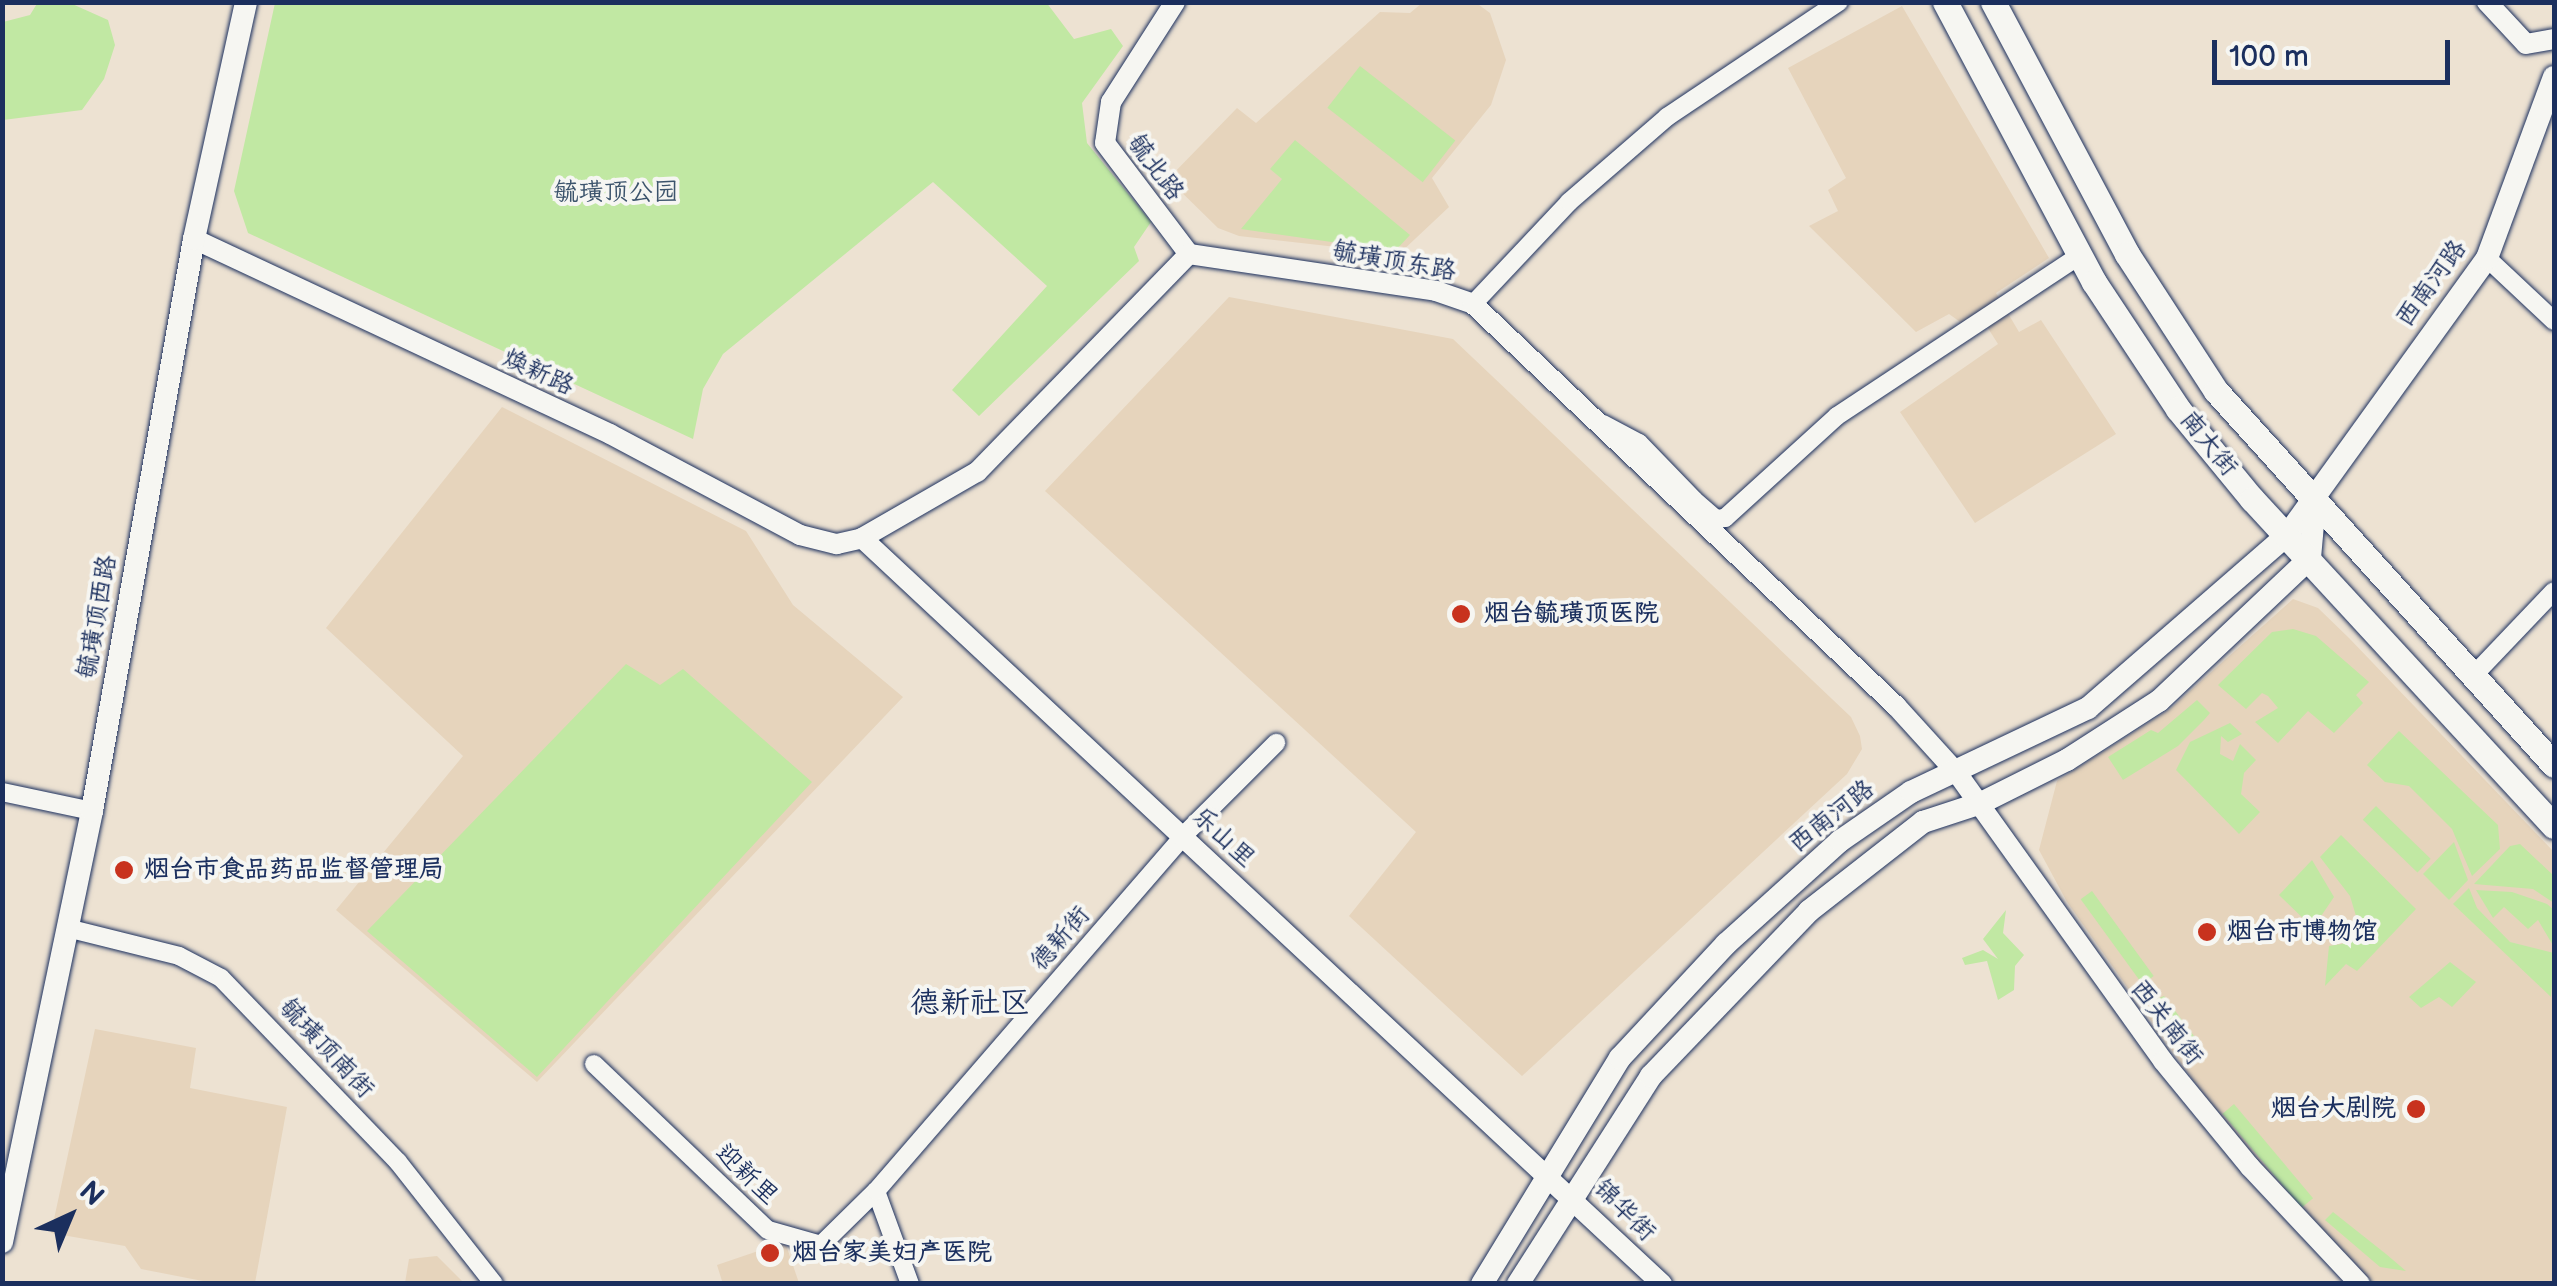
<!DOCTYPE html>
<meta charset="utf-8">
<style>
body{margin:0}
#map{position:relative;width:2557px;height:1286px;overflow:hidden;background:#ede2d2;font-family:"Balsamiq Sans","LXGW WenKai TC",sans-serif}
div>[style]{position:absolute}
.built>*{inset:0;background:#e6d4bc}
.green>*{inset:0;background:#c1e8a3;transform-origin:0 0}
.roads{filter:drop-shadow(0 0 2px #1b2f5e) drop-shadow(0 0 2px #1b2f5e)}
.minor>*{height:18px;margin:-9px;padding:0 9px;transform-origin:9px;border-radius:9px;background:#f6f6f2}
.tertiary>*{height:20px;margin:-10px;padding:0 10px;transform-origin:10px;border-radius:10px;background:#f6f6f2}
.secondary>*{height:22px;margin:-11px;padding:0 11px;transform-origin:11px;border-radius:11px;background:#f6f6f2}
.primary>*{height:25px;margin:-12.5px;padding:0 12.5px;transform-origin:12.5px;border-radius:12.5px;background:#f6f6f2}
.dots>*{width:28px;height:28px;translate:-50% -50%;box-sizing:border-box;border:5px solid #f6f6f2;border-radius:50%}
span{translate:-50% -50%;white-space:nowrap;text-align:center;line-height:1.15;-webkit-text-stroke:8px #f6f6f2;paint-order:stroke}
.street-label{font-size:25px;color:#1b2f5e}
.park-label{font-size:25px;color:#3c546c}
.poi-label{font-size:25px;color:#1b2f5e;font-weight:700}
.left{translate:0 -50%;text-align:left}
.right{translate:-100% -50%;text-align:right}
.quarter-label{font-size:30px;color:#1b2f5e}
.frame{position:absolute;inset:0;border:5px solid #1b2f5e;pointer-events:none}
.north{position:absolute;left:20px;top:1166px;width:100px;height:100px;-webkit-text-stroke:8px #f6f6f2;paint-order:stroke;rotate:44deg;font-size:28px;font-weight:700;line-height:40px;text-align:center;color:#1b2f5e}
.north::after{content:'';display:block;margin:auto;width:35px;height:45px;background:#1b2f5e;clip-path:polygon(50% 0,100% 100%,50% 72%,0 100%)}
.scale{position:absolute;left:2212px;top:40px;width:238px;height:45px;box-sizing:border-box;border:5px solid #1b2f5e;border-top:0;padding-left:12px;font-size:30px;line-height:35px;white-space:nowrap;color:#1b2f5e;-webkit-text-stroke:8px #f6f6f2;paint-order:stroke}
</style>
<div id="map">
<div class="built">
<i style="clip-path:polygon(1475px 2px,1490px 13px,1506px 60px,1491px 105px,1432px 178px,1449px 207px,1399px 254px,1239px 236px,1218px 228px,1168px 179px,1237px 108px,1256px 123px,1380px 12px,1410px 13px,1422px 3px)"></i>
<i style="clip-path:polygon(1902px 6px,2049px 258px,1996px 293px,2019px 332px,2041px 320px,2116px 434px,1975px 523px,1900px 412px,1998px 344px,1979px 314px,1963px 324px,1949px 314px,1916px 332px,1809px 226px,1838px 211px,1828px 190px,1846px 178px,1788px 68px)"></i>
<i style="clip-path:polygon(1229px 297px,1453px 339px,1851px 717px,1860px 736px,1862px 749px,1847px 774px,1522px 1076px,1349px 916px,1416px 832px,1045px 491px)"></i>
<i style="clip-path:polygon(502px 407px,746px 531px,793px 605px,903px 697px,537px 1082px,336px 910px,463px 756px,326px 628px)"></i>
<i style="clip-path:polygon(2293px 599px,2318px 608px,2349px 638px,2554px 852px,2554px 1283px,2371px 1282px,2229px 1131px,2067px 902px,2039px 850px,2057px 781px,2170px 709px)"></i>
<i style="clip-path:polygon(95px 1029px,196px 1048px,190px 1088px,287px 1107px,255px 1283px,213px 1283px,141px 1269px,125px 1246px,51px 1233px)"></i>
<i style="clip-path:polygon(785px 1242px,799px 1283px,714px 1284px,722px 1281px,717px 1265px)"></i>
<i style="clip-path:polygon(437px 1256px,464px 1283px,405px 1283px,409px 1259px)"></i>
</div>
<div class="green">
<i style="clip-path:polygon(38px 2px,70px 3px,108px 20px,115px 45px,104px 79px,82px 110px,3px 120px,3px 22px,30px 15px)"></i>
<i style="clip-path:polygon(1046px 2px,1074px 39px,1111px 29px,1123px 46px,1082px 103px,1087px 143px,1151px 222px,1134px 247px,1139px 261px,979px 416px,952px 390px,1047px 286px,933px 182px,723px 354px,703px 389px,693px 439px,248px 233px,234px 191px,275px 3px)"></i>
<i style="left:1360px;top:66px;width:121px;height:53px;rotate:38deg"></i>
<i style="clip-path:polygon(1295px 140px,1410px 235px,1395px 251px,1241px 229px,1282px 179px,1270px 169px)"></i>
<i style="clip-path:polygon(2293px 629px,2316px 636px,2369px 682px,2356px 695px,2363px 703px,2334px 733px,2308px 711px,2278px 743px,2255px 722px,2278px 708px,2268px 696px,2262px 693px,2246px 709px,2218px 685px,2272px 632px)"></i>
<i style="clip-path:polygon(626px 664px,660px 685px,683px 669px,812px 782px,537px 1077px,367px 931px)"></i>
<i style="clip-path:polygon(2197px 700px,2210px 713px,2204px 720px,2178px 746px,2123px 780px,2108px 757px,2151px 730px,2158px 733px)"></i>
<i style="clip-path:polygon(2230px 723px,2242px 734px,2228px 742px,2221px 736px,2220px 754px,2233px 761px,2240px 744px,2256px 760px,2244px 773px,2241px 794px,2260px 812px,2239px 834px,2176px 770px,2190px 742px)"></i>
<i style="clip-path:polygon(2399px 731px,2498px 825px,2500px 849px,2472px 876px,2452px 829px,2409px 786px,2385px 782px,2367px 765px)"></i>
<i style="left:2376px;top:806px;width:76px;height:19px;rotate:44deg"></i>
<i style="clip-path:polygon(2341px 835px,2416px 909px,2357px 971px,2346px 964px,2325px 986px,2329px 946px,2342px 944px,2359px 926px,2350px 896px,2320px 857px)"></i>
<i style="clip-path:polygon(2454px 842px,2468px 880px,2449px 900px,2423px 874px)"></i>
<i style="clip-path:polygon(2520px 844px,2554px 876px,2554px 903px,2533px 889px,2474px 884px,2510px 846px)"></i>
<i style="clip-path:polygon(2312px 860px,2334px 897px,2313px 928px,2279px 895px)"></i>
<i style="clip-path:polygon(2469px 888px,2477px 908px,2510px 942px,2554px 953px,2551px 997px,2453px 904px)"></i>
<i style="clip-path:polygon(2476px 890px,2512px 892px,2547px 904px,2554px 910px,2554px 947px,2538px 920px,2528px 929px,2504px 907px,2493px 918px)"></i>
<i style="left:2092px;top:891px;width:105px;height:14px;rotate:54deg"></i>
<i style="clip-path:polygon(2006px 910px,2003px 933px,2024px 955px,2015px 966px,2014px 990px,1998px 1000px,1987px 961px,1965px 965px,1962px 958px,1983px 950px,1998px 959px,1983px 939px)"></i>
<i style="clip-path:polygon(2450px 962px,2476px 982px,2452px 1007px,2439px 997px,2421px 1008px,2409px 997px)"></i>
<i style="clip-path:polygon(2164px 996px,2197px 1040px,2186px 1049px,2149px 1002px)"></i>
<i style="left:2234px;top:1104px;width:123px;height:15px;rotate:50deg"></i>
<i style="clip-path:polygon(2333px 1212px,2386px 1254px,2406px 1271px,2380px 1267px,2325px 1220px)"></i>
</div>
<div class="roads">
<div class="minor">
<i style="left:2487px;top:258px;width:92px;rotate:43.2deg"></i>
<i style="left:1473px;top:304px;width:140px;rotate:-46.7deg"></i>
<i style="left:1569px;top:202px;width:130px;rotate:-40.9deg"></i>
<i style="left:1667px;top:117px;width:207px;rotate:-33.8deg"></i>
<i style="left:1603px;top:424px;width:41px;rotate:27.8deg"></i>
<i style="left:1639px;top:443px;width:79px;rotate:46deg"></i>
<i style="left:1694px;top:500px;width:29px;rotate:41deg"></i>
<i style="left:1716px;top:519px;width:9px;rotate:-6deg"></i>
<i style="left:1725px;top:518px;width:151px;rotate:-42.3deg"></i>
<i style="left:1837px;top:416px;width:291px;rotate:-33.5deg"></i>
<i style="left:2473px;top:676px;width:117px;rotate:-46.4deg"></i>
<i style="left:2px;top:792px;width:92px;rotate:11.9deg"></i>
<i style="left:67px;top:928px;width:115px;rotate:14deg"></i>
<i style="left:179px;top:956px;width:47px;rotate:27.6deg"></i>
<i style="left:221px;top:978px;width:255px;rotate:46.1deg"></i>
<i style="left:398px;top:1162px;width:155px;rotate:51.8deg"></i>
<i style="left:594px;top:1064px;width:240px;rotate:43.7deg"></i>
<i style="left:768px;top:1230px;width:55px;rotate:15.8deg"></i>
<i style="left:821px;top:1245px;width:77px;rotate:-44.5deg"></i>
<i style="left:910px;top:1284px;width:99px;rotate:-110.1deg"></i>
<i style="left:876px;top:1191px;width:469px;rotate:-49.1deg"></i>
<i style="left:1183px;top:836px;width:132px;rotate:-45deg"></i>
</div>
<div class="tertiary">
<i style="left:1175px;top:2px;width:119px;rotate:122.6deg"></i>
<i style="left:1111px;top:102px;width:41px;rotate:98.3deg"></i>
<i style="left:1105px;top:143px;width:139px;rotate:52.9deg"></i>
<i style="left:2487px;top:2px;width:57px;rotate:47.1deg"></i>
<i style="left:2526px;top:44px;width:28px;rotate:-10deg"></i>
<i style="left:194px;top:239px;width:459px;rotate:25.1deg"></i>
<i style="left:610px;top:434px;width:215px;rotate:28deg"></i>
<i style="left:800px;top:535px;width:38px;rotate:14deg"></i>
<i style="left:837px;top:544px;width:26px;rotate:-13deg"></i>
<i style="left:862px;top:538px;width:133px;rotate:-29.9deg"></i>
<i style="left:977px;top:472px;width:304px;rotate:-45.8deg"></i>
<i style="left:1189px;top:254px;width:250px;rotate:8.5deg"></i>
<i style="left:1436px;top:291px;width:39px;rotate:19deg"></i>
<i style="left:1473px;top:304px;width:584px;rotate:43.54deg"></i>
<i style="left:1896px;top:706px;width:91px;rotate:47.7deg"></i>
<i style="left:1957px;top:773px;width:354px;rotate:54.4deg"></i>
<i style="left:2163px;top:1061px;width:137px;rotate:50.6deg"></i>
<i style="left:2250px;top:1167px;width:161px;rotate:46.8deg"></i>
<i style="left:862px;top:538px;width:1094px;rotate:43deg"></i>
</div>
<div class="secondary">
<i style="left:2px;top:1242px;width:440px;rotate:-78.2deg"></i>
<i style="left:92px;top:811px;width:581px;rotate:-79.89deg"></i>
<i style="left:194px;top:239px;width:243px;rotate:-77.6deg"></i>
<i style="left:1482px;top:1284px;width:265px;rotate:-58.6deg"></i>
<i style="left:1620px;top:1058px;width:156px;rotate:-47.1deg"></i>
<i style="left:1726px;top:944px;width:154px;rotate:-42.1deg"></i>
<i style="left:1840px;top:841px;width:86px;rotate:-34.6deg"></i>
<i style="left:1911px;top:792px;width:196px;rotate:-25.4deg"></i>
<i style="left:2088px;top:708px;width:265px;rotate:-41deg"></i>
<i style="left:2288px;top:534px;width:340px;rotate:-54.2deg"></i>
<i style="left:2487px;top:258px;width:193px;rotate:-69.7deg"></i>
<i style="left:1518px;top:1284px;width:247px;rotate:-57.4deg"></i>
<i style="left:1651px;top:1076px;width:228px;rotate:-46.2deg"></i>
<i style="left:1809px;top:911px;width:145px;rotate:-38deg"></i>
<i style="left:1923px;top:822px;width:61px;rotate:-18.1deg"></i>
<i style="left:1981px;top:803px;width:96px;rotate:-26.6deg"></i>
<i style="left:2067px;top:760px;width:109px;rotate:-32.7deg"></i>
<i style="left:2159px;top:701px;width:208px;rotate:-43.4deg"></i>
<i style="left:2310px;top:558px;width:56px;rotate:-84.9deg"></i>
</div>
<div class="primary">
<i style="left:1945px;top:2px;width:317px;rotate:62deg"></i>
<i style="left:2094px;top:282px;width:152px;rotate:56.5deg"></i>
<i style="left:2178px;top:409px;width:117px;rotate:50.6deg"></i>
<i style="left:2252px;top:499px;width:445px;rotate:47.3deg"></i>
<i style="left:1993px;top:2px;width:285px;rotate:62deg"></i>
<i style="left:2127px;top:254px;width:163px;rotate:57deg"></i>
<i style="left:2216px;top:391px;width:504px;rotate:47.89deg"></i>
</div>
</div>
<div class="dots">
<i style="left:1461px;top:614px;background:#c8321e"></i>
<i style="left:124px;top:870px;background:#c8321e"></i>
<i style="left:2207px;top:932px;background:#c8321e"></i>
<i style="left:2416px;top:1109px;background:#c8321e"></i>
<i style="left:770px;top:1253px;background:#c8321e"></i>
</div>
<div class="street-label">
<span style="left:1155px;top:168px;rotate:53deg">毓北路</span>
<span style="left:1394px;top:262px;rotate:10deg">毓璜顶东路</span>
<span style="left:2432px;top:284px;rotate:-54deg">西南河路</span>
<span style="left:538px;top:373px;rotate:25deg">焕新路</span>
<span style="left:2208px;top:444px;rotate:51deg">南大街</span>
<span style="left:98px;top:617px;rotate:-80deg">毓璜顶西路</span>
<span style="left:1832px;top:817px;rotate:-38deg">西南河路</span>
<span style="left:1223px;top:838px;rotate:43deg">乐山里</span>
<span style="left:1061px;top:939px;rotate:-49deg">德新街</span>
<span style="left:2166px;top:1023px;rotate:52deg">西关南街</span>
<span style="left:326px;top:1049px;rotate:47deg">毓璜顶南街</span>
<span style="left:746px;top:1175px;rotate:44deg">迎新里</span>
<span style="left:1624px;top:1211px;rotate:45deg">锦华街</span>
</div>
<div class="park-label">
<span style="left:616px;top:193px">毓璜顶公园</span>
</div>
<div class="poi-label">
<span class="left" style="left:1484px;top:614px">烟台毓璜顶医院</span>
<span class="left" style="left:144px;top:870px">烟台市食品药品监督管理局</span>
<span class="left" style="left:2227px;top:932px">烟台市博物馆</span>
<span class="right" style="left:2396px;top:1109px">烟台大剧院</span>
<span class="left" style="left:792px;top:1253px">烟台家美妇产医院</span>
</div>
<div class="quarter-label">
<span style="left:970px;top:1003px">德新社区</span>
</div>
<div class="frame"></div>
<div class="north">N</div>
<div class="scale">100 m</div>
</div>
